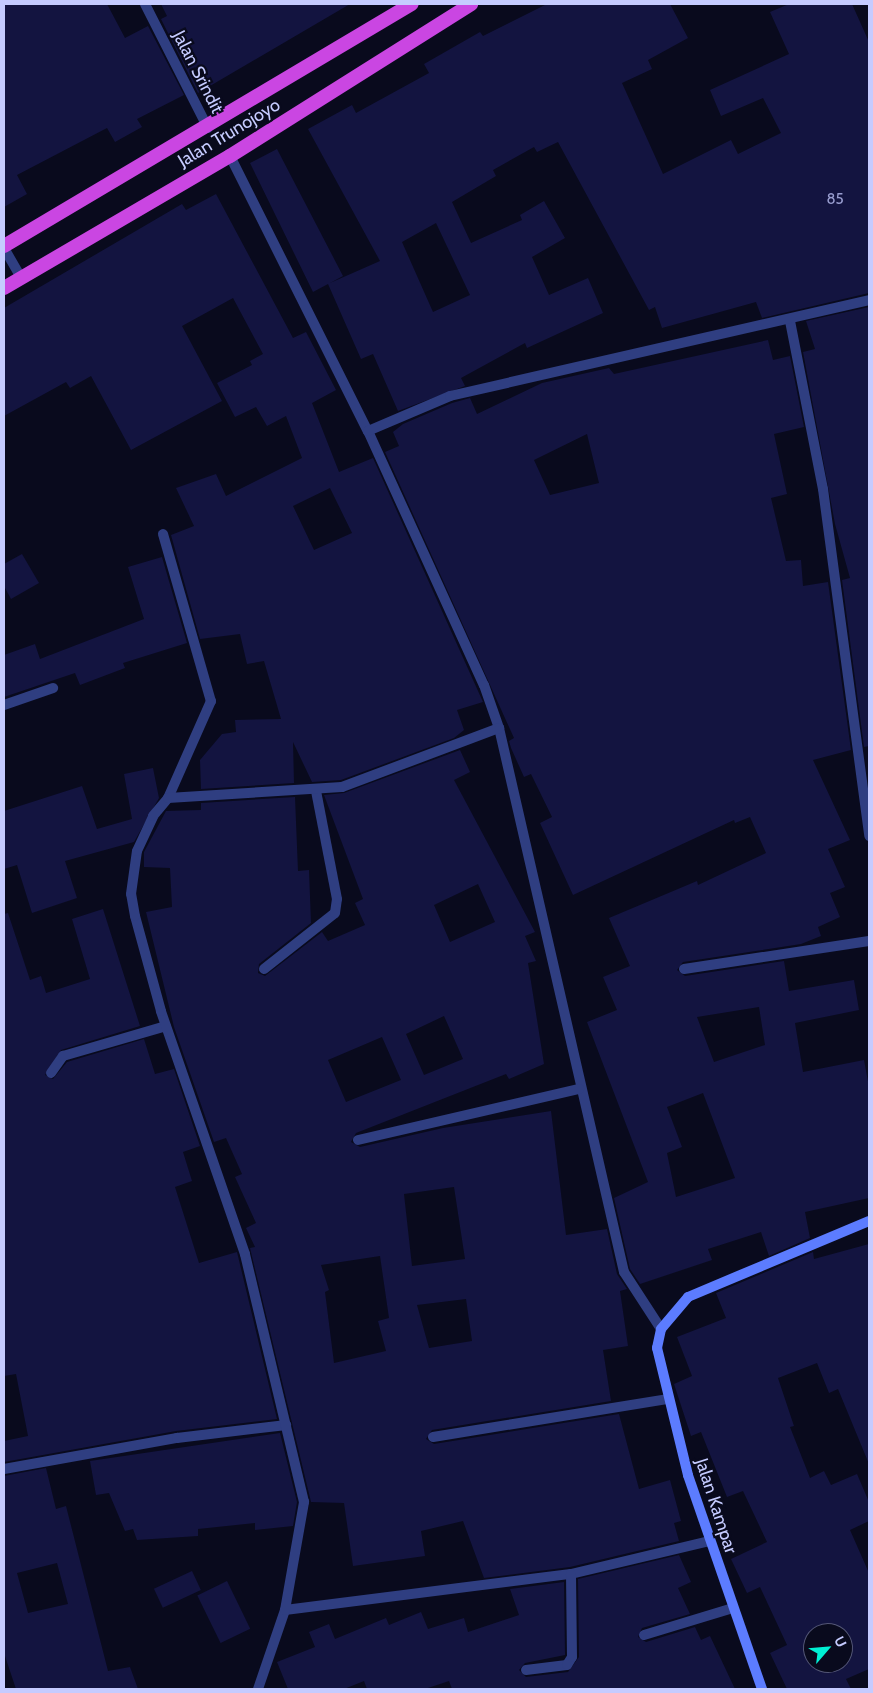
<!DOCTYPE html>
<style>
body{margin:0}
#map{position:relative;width:873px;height:1693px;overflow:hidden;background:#090a1d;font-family:Cabin,sans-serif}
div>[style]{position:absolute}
.building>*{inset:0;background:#131440;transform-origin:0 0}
.service>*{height:10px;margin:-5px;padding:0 5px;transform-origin:5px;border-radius:5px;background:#2f3e81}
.minor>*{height:10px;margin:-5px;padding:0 5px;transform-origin:5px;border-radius:5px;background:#2f3e81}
.tertiary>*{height:10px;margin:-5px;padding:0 5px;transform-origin:5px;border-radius:5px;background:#2f3e81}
.secondary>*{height:10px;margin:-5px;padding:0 5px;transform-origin:5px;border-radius:5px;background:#5c7cff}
.trunk>*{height:14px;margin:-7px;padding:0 7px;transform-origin:7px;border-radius:7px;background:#ca46e2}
span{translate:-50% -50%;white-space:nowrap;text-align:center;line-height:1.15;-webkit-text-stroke:4.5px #090a1d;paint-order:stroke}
.number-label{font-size:15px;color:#989dcf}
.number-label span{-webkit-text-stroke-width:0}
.street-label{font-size:18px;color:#c5cbff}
.frame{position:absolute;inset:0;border:5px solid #c5cbff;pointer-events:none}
.north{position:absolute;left:803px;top:1623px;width:50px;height:50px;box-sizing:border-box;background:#090a1d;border:1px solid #545777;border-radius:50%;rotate:63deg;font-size:14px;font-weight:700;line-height:20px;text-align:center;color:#c5cbff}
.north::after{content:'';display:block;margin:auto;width:18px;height:22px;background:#00f0d4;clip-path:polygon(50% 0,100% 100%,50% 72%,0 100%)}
</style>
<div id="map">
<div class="building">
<i style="clip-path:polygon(4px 4px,107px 4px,125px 38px,148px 26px,184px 95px,137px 119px,142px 127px,115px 142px,107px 128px,17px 175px,27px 194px,4px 207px)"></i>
<i style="clip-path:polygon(161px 4px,350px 4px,198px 93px,161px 19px,167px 16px)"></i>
<i style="clip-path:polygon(evenodd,547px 4px,670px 4px,688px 38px,648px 60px,652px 69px,622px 83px,663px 174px,731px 140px,738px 154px,781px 133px,763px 98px,721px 116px,710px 90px,789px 54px,770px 12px,789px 4px,852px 4px,869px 42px,869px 293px,762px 318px,756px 302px,662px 328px,655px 307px,649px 310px,558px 142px,537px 152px,534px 147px,493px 170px,496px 176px,452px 202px,471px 243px,522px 220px,520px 215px,544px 201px,565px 238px,532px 257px,549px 295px,588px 278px,603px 313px,527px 348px,525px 343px,461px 378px,465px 386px,398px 411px,373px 354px,361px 359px,328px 284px,313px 292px,250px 163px,277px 149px,343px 276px,330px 283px,380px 261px,308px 129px,352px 105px,356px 113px,429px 73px,424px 64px,480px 32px,483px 36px,547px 4px,436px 223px,470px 295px,433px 312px,402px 242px,436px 223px)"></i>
<i style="clip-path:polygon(evenodd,216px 194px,293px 338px,306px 332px,336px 390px,312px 403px,339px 472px,373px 458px,483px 702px,457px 710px,464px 730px,454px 738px,341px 780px,312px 782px,293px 742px,294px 783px,201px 789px,200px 760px,222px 734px,236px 732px,235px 720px,281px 719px,264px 661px,247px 664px,240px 634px,200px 639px,171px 535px,194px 526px,176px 488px,216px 474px,226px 496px,302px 458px,286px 416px,267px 426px,256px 407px,235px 417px,217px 383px,252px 365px,250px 361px,263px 354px,233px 298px,182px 326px,222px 401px,131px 450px,91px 376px,70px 388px,66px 382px,4px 416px,4px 308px,182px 204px,186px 210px,216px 194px,330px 488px,352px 533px,314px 550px,293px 506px,330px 488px)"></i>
<i style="clip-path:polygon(869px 307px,869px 746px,864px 747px,842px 580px,850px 578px,835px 524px,803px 352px,815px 349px,806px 321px)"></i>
<i style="clip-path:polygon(evenodd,768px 340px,773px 360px,790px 356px,804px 427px,774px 434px,787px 494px,771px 498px,786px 561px,801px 560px,803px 586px,828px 582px,851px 750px,813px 760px,850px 840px,828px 849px,845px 887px,830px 893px,840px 917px,818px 927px,821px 936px,801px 944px,683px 962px,677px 970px,685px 976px,784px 961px,789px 991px,854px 980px,859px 1010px,795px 1023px,803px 1072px,864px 1060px,869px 1087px,869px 1198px,805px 1212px,810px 1238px,769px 1256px,761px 1232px,708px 1249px,712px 1260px,640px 1284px,630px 1269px,614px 1198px,648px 1182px,587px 1022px,617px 1010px,603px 977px,630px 966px,609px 918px,697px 881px,698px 885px,766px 853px,750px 817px,735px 823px,734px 820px,573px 895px,540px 823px,552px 817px,531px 774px,524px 777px,511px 748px,509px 741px,514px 738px,385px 452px,399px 446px,393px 432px,403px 424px,452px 403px,470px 398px,477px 414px,542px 383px,609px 368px,614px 374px,768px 340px,587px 434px,599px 483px,550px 495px,534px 460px,587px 434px,768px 340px,759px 1007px,765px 1045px,714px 1062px,697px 1017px,759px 1007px,768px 340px,703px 1093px,735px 1178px,676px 1197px,667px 1153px,682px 1147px,667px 1107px,703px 1093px)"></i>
<i style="clip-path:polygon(22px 554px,39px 583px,11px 599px,4px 586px,4px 564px)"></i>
<i style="clip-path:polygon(162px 557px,187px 643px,123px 663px,125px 668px,80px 685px,75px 673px,4px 697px,4px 655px,35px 644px,40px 659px,144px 619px,128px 567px)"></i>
<i style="clip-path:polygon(evenodd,460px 750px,470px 772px,454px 780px,535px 932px,525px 936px,536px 961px,528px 963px,544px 1064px,509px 1079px,506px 1074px,356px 1133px,351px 1142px,360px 1147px,443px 1128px,551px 1111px,566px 1235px,607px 1229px,617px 1274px,627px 1289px,620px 1291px,628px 1346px,603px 1350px,611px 1401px,432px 1430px,426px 1439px,434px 1444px,619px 1414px,639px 1489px,670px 1480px,681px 1521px,674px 1523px,679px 1541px,570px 1567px,484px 1578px,463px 1521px,421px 1531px,425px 1556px,353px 1566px,344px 1503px,311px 1502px,250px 1248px,255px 1247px,246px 1228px,256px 1223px,235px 1177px,242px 1174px,226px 1138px,214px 1142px,174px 1027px,146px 912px,172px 907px,170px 868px,144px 867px,144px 852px,166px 811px,201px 810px,201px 803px,295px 797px,298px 871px,309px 870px,311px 923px,259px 964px,258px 973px,265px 976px,322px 932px,328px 941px,365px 925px,355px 903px,363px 899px,324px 795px,344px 793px,460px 750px,478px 884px,495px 922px,450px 942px,434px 905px,478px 884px,460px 750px,444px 1016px,463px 1059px,424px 1075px,406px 1034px,444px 1016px,460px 750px,382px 1037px,401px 1080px,346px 1102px,328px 1060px,382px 1037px,460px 750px,454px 1187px,465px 1259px,412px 1266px,404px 1194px,454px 1187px,460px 750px,380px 1256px,389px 1318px,378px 1321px,386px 1351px,334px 1363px,325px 1292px,329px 1290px,321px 1265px,380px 1256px,460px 750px,466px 1299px,472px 1341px,429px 1348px,417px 1305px,466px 1299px)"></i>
<i style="clip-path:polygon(153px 768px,159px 798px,134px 842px,65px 861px,77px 898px,32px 913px,17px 865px,4px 869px,4px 811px,82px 786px,97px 829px,132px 819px,124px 774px)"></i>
<i style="clip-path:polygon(103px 909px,140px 1026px,61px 1050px,45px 1075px,53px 1079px,67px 1062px,144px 1039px,155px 1074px,174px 1069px,200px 1146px,183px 1152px,192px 1181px,175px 1187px,199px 1263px,237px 1252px,277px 1419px,176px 1431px,4px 1462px,4px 1441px,28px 1436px,16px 1374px,4px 1376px,4px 914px,8px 913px,30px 980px,41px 976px,46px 993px,90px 979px,72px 919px)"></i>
<i style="clip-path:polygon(evenodd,869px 1244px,869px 1464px,838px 1389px,829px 1393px,817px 1363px,778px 1378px,794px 1426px,790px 1427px,810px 1478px,824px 1471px,831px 1485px,857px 1474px,869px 1502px,869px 1521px,850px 1530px,869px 1573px,869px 1669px,846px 1679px,851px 1689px,787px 1689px,770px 1653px,787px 1645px,760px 1587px,747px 1593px,731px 1559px,767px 1542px,743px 1491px,727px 1497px,701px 1432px,691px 1436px,674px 1384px,692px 1376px,677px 1337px,726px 1318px,716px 1293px,813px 1252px,814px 1259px,869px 1244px,813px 1633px,843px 1633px,843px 1663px,813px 1663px,813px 1633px)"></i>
<i style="clip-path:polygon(280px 1433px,297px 1502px,293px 1526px,255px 1530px,255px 1523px,198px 1529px,198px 1536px,137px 1540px,133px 1529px,125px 1531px,109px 1493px,96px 1495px,90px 1461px)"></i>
<i style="clip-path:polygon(evenodd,46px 1468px,56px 1509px,66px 1506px,108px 1671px,130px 1667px,138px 1689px,16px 1689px,4px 1653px,4px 1476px,46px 1468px,57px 1563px,68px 1604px,28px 1613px,17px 1573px,57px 1563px)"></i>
<i style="clip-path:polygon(679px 1555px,691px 1582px,678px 1588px,690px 1614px,642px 1628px,638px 1637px,646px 1642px,695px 1627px,701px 1640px,710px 1636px,735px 1689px,452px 1689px,449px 1681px,425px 1689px,367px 1689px,364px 1681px,344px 1689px,288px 1689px,277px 1662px,315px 1647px,309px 1632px,329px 1624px,335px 1639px,386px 1618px,389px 1625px,421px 1612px,428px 1629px,464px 1618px,468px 1632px,519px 1615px,510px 1589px,564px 1582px,565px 1655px,525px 1663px,519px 1670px,526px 1677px,568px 1672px,579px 1657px,578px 1579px)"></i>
<i style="left:192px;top:1571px;width:21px;height:42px;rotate:65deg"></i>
<i style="left:227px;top:1581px;width:53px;height:33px;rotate:64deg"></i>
</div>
<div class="service">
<i style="left:4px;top:248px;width:34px;rotate:60deg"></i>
<i style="left:4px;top:705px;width:52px;rotate:-19.1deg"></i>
</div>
<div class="minor">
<i style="left:230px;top:156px;width:308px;rotate:63.4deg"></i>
<i style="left:368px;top:431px;width:279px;rotate:65.5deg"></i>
<i style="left:484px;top:685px;width:46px;rotate:70.8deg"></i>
<i style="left:499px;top:728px;width:558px;rotate:77.06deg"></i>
<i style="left:624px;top:1272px;width:68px;rotate:57deg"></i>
<i style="left:790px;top:321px;width:171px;rotate:78.9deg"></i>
<i style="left:823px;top:489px;width:350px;rotate:82.4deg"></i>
<i style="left:368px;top:431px;width:89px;rotate:-23.1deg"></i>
<i style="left:450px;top:396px;width:430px;rotate:-12.9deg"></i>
<i style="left:163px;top:534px;width:174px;rotate:74deg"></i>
<i style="left:211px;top:701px;width:106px;rotate:113.9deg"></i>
<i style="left:264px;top:969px;width:90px;rotate:-38.3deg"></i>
<i style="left:335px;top:913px;width:14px;rotate:-82deg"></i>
<i style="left:337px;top:899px;width:110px;rotate:-101deg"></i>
<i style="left:684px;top:969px;width:187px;rotate:-8.6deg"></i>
<i style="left:51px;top:1073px;width:21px;rotate:-55deg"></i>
<i style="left:63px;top:1056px;width:107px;rotate:-16.2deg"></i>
<i style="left:358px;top:1140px;width:227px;rotate:-13deg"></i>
<i style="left:433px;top:1437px;width:237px;rotate:-9.2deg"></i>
<i style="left:4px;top:1469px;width:176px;rotate:-10.2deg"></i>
<i style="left:177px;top:1438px;width:110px;rotate:-6.8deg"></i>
<i style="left:285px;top:1610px;width:288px;rotate:-7.2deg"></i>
<i style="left:571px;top:1574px;width:143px;rotate:-13.4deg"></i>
<i style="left:644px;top:1635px;width:93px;rotate:-16.9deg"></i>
<i style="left:526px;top:1670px;width:41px;rotate:-7deg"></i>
<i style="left:567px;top:1665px;width:9px;rotate:-58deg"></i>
<i style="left:572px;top:1657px;width:83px;rotate:-90.7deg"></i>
<i style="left:258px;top:1689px;width:83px;rotate:-71.1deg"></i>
<i style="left:285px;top:1610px;width:110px;rotate:-80deg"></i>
<i style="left:304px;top:1502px;width:255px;rotate:-103.4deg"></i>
<i style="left:245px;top:1254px;width:257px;rotate:-109.1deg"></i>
<i style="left:161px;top:1011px;width:98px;rotate:-105.3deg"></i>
<i style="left:135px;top:916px;width:22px;rotate:-100deg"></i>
<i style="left:131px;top:894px;width:43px;rotate:-82.1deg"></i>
<i style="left:137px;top:851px;width:38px;rotate:-65deg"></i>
<i style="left:153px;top:816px;width:23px;rotate:-50deg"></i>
<i style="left:168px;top:798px;width:174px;rotate:-3.6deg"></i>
<i style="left:342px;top:787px;width:168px;rotate:-20.6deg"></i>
</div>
<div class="tertiary">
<i style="left:145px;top:4px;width:139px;rotate:63.1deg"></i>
</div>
<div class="secondary">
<i style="left:762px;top:1689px;width:226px;rotate:-109.1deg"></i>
<i style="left:688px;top:1475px;width:131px;rotate:-103.7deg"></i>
<i style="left:657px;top:1348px;width:19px;rotate:-78deg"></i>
<i style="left:661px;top:1329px;width:42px;rotate:-49.8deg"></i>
<i style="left:688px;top:1297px;width:196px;rotate:-22.8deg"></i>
</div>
<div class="trunk">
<i style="left:4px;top:246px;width:474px;rotate:-30.7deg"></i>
<i style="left:4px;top:288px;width:262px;rotate:-30.3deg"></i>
<i style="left:230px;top:156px;width:285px;rotate:-32.2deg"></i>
</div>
<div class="number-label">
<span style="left:835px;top:200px">85</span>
</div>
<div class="street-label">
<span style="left:198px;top:72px;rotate:63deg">Jalan Srindit</span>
<span style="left:229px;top:133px;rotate:-31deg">Jalan Trunojoyo</span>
<span style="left:716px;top:1506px;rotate:72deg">Jalan Kampar</span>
</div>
<div class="frame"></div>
<div class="north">U</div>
</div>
